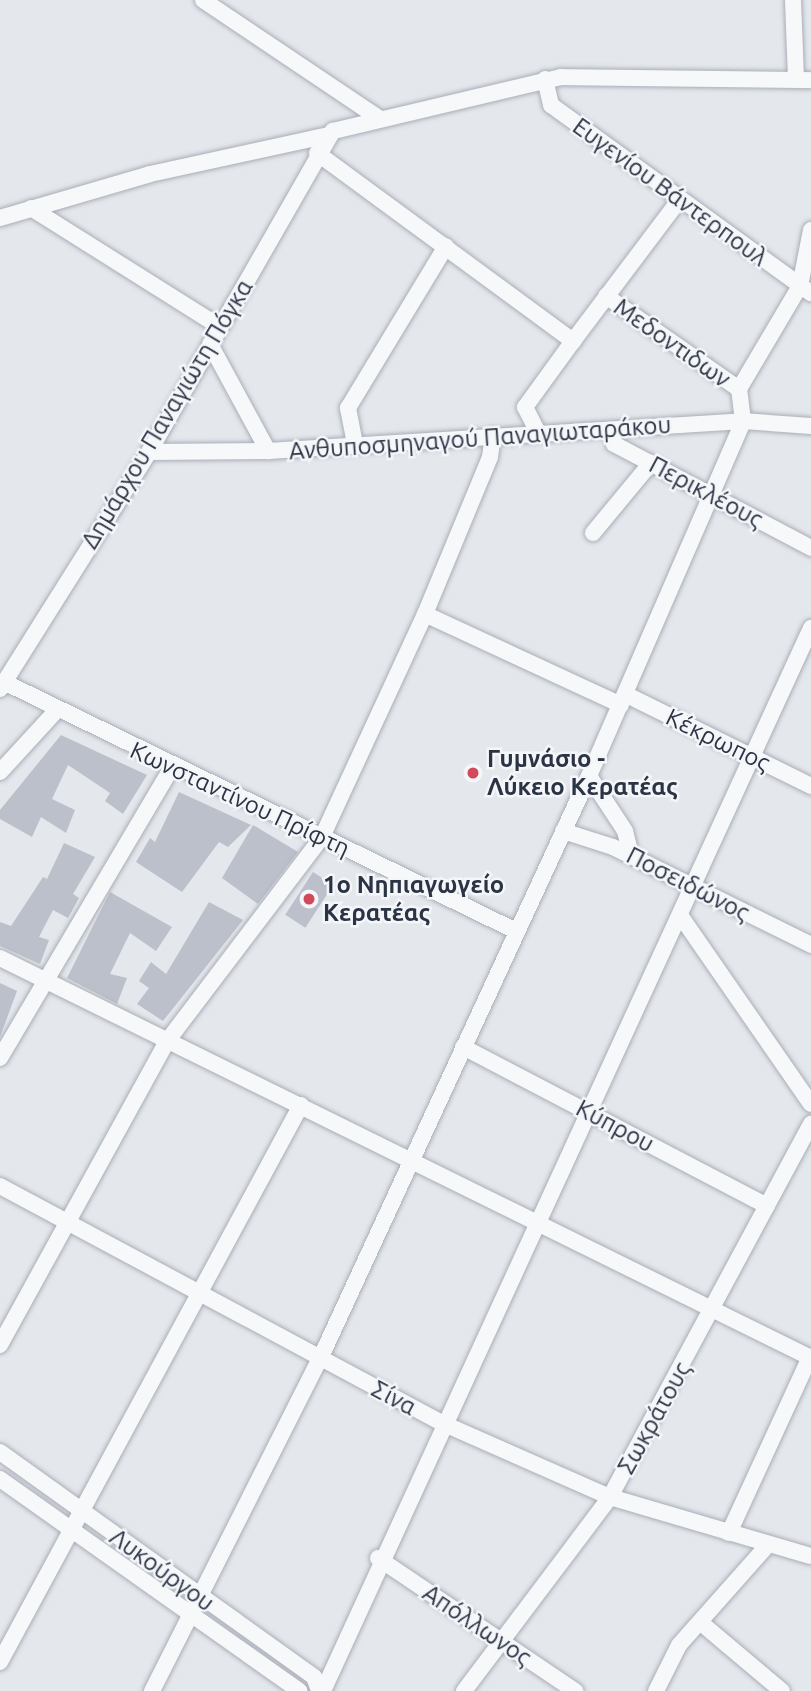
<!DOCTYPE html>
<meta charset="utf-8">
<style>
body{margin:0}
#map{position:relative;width:811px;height:1691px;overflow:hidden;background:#e4e7ec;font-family:Ubuntu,sans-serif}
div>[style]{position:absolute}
.building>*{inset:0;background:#bbc0ca;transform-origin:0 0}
.roads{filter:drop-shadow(0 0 2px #a9aeb7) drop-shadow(0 0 2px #a9aeb7)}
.minor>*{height:16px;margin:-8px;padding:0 8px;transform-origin:8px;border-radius:8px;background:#f7f8fa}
.dots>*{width:19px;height:19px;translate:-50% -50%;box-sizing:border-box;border:4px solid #f4f6f9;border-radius:50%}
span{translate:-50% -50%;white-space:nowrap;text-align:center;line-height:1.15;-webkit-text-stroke:5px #f4f6f9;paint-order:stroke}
.street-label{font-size:24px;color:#2b3445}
.poi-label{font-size:24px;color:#2b3445;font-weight:700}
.left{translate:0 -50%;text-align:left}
</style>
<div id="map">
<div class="building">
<i style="clip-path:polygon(61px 735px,147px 775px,123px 814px,105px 801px,110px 793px,68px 765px,52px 799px,75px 810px,66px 833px,41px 817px,32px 837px,0 819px,0 810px)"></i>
<i style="clip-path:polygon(179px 792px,251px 825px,228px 847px,219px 842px,182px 892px,136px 862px,150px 838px,155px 842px)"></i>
<i style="clip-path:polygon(253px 825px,298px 852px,258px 904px,222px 878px)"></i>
<i style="clip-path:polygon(64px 843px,95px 857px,73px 894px,79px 898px,68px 918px,53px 910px,39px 937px,49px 940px,40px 964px,0 946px,0 922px,11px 926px,43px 877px,47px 879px)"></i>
<i style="left:313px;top:872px;width:24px;height:51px;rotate:33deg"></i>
<i style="clip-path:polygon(110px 892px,172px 927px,156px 951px,130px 933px,110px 974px,127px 978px,117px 1004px,67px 978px)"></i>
<i style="clip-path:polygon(209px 902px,243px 920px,163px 1021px,137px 1004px,149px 988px,139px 981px,151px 962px,166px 974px)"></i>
<i style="clip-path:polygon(0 983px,17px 991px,0 1037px)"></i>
</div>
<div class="roads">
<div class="minor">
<i style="left:203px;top:0;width:213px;rotate:33.9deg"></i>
<i style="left:793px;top:0;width:79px;rotate:87.8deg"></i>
<i style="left:545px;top:79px;width:27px;rotate:77deg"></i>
<i style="left:551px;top:105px;width:321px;rotate:35.9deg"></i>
<i style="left:317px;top:153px;width:318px;rotate:36.3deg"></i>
<i style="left:573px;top:341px;width:82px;rotate:126deg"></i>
<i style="left:525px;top:407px;width:29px;rotate:63deg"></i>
<i style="left:31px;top:208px;width:223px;rotate:32.2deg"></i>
<i style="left:0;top:218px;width:156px;rotate:-16.3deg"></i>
<i style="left:150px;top:174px;width:183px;rotate:-12.3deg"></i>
<i style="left:606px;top:296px;width:162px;rotate:35deg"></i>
<i style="left:573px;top:341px;width:178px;rotate:-53deg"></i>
<i style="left:210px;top:344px;width:122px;rotate:61.5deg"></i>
<i style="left:743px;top:421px;width:32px;rotate:-97deg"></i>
<i style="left:739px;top:389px;width:120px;rotate:-59.4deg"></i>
<i style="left:800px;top:286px;width:57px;rotate:-78.9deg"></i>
<i style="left:612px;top:430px;width:14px;rotate:82deg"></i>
<i style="left:614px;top:444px;width:223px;rotate:27.8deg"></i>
<i style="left:355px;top:444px;width:37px;rotate:-101deg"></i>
<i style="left:348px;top:408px;width:189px;rotate:-58.8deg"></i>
<i style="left:149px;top:452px;width:119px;rotate:-0.5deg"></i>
<i style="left:268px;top:451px;width:476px;rotate:-3.6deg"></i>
<i style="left:743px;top:421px;width:68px;rotate:4.2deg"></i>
<i style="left:593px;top:533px;width:91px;rotate:-50.4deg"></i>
<i style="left:425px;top:614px;width:216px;rotate:24.9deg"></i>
<i style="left:4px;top:682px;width:569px;rotate:25.93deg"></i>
<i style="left:0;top:689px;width:280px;rotate:-57.8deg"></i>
<i style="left:149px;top:452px;width:370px;rotate:-60.2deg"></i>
<i style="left:333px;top:131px;width:234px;rotate:-13.3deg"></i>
<i style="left:561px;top:77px;width:250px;rotate:0.7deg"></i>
<i style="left:625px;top:694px;width:208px;rotate:26.3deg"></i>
<i style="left:0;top:772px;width:81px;rotate:-47.5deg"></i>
<i style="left:589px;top:776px;width:66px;rotate:56.8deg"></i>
<i style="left:625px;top:831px;width:25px;rotate:76deg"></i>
<i style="left:563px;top:831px;width:52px;rotate:17.7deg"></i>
<i style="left:613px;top:847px;width:221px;rotate:26.3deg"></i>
<i style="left:682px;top:918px;width:226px;rotate:55.3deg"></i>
<i style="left:0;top:958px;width:904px;rotate:26.25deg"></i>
<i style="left:463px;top:1047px;width:343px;rotate:27.6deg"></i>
<i style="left:0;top:1058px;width:338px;rotate:-59.4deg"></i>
<i style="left:0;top:1186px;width:502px;rotate:28.2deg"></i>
<i style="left:442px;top:1423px;width:184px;rotate:23.8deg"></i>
<i style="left:610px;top:1497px;width:209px;rotate:16.4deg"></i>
<i style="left:0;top:1345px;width:348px;rotate:-61.2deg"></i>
<i style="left:168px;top:1040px;width:255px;rotate:-52.8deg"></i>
<i style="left:322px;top:837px;width:246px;rotate:-65.2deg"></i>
<i style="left:425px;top:614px;width:170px;rotate:-67.5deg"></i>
<i style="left:490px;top:457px;width:22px;rotate:-82deg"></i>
<i style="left:0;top:1452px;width:386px;rotate:35.6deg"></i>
<i style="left:314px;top:1677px;width:15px;rotate:70deg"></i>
<i style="left:0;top:1479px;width:367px;rotate:35.3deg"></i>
<i style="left:729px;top:1533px;width:194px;rotate:-65.3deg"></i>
<i style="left:378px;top:1558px;width:238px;rotate:34deg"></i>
<i style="left:700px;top:1622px;width:107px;rotate:40.1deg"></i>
<i style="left:0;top:1662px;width:633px;rotate:-61.61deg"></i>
<i style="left:152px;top:1691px;width:372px;rotate:-63.2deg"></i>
<i style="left:320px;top:1359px;width:642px;rotate:-65.23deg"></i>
<i style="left:589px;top:776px;width:387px;rotate:-66.5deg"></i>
<i style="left:323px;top:1691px;width:1170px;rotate:-65.34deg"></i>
<i style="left:464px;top:1691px;width:243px;rotate:-53deg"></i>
<i style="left:610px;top:1497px;width:424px;rotate:-61.7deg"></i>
<i style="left:656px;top:1691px;width:51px;rotate:-63.4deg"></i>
<i style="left:679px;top:1645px;width:130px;rotate:-48.4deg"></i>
</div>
</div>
<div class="dots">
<i style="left:473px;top:773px;background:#d1495b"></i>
<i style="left:309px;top:899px;background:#d1495b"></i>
</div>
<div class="street-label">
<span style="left:670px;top:192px;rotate:36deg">Ευγενίου Βάντερπουλ</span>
<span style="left:672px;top:343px;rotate:35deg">Μεδοντιδων</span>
<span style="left:167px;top:414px;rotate:-59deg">Δημάρχου Παναγιώτη Πόγκα</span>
<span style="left:480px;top:438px;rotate:-4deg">Ανθυποσμηναγού Παναγιωταράκου</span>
<span style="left:706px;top:492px;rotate:28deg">Περικλέους</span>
<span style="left:718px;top:740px;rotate:26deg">Κέκρωπος</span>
<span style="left:240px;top:799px;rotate:25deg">Κωνσταντίνου Πρίφτη</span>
<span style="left:688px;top:884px;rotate:27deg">Ποσειδώνος</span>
<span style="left:615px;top:1126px;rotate:28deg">Κύπρου</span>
<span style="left:394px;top:1398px;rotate:28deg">Σίνα</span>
<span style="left:654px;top:1418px;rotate:-61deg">Σωκράτους</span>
<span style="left:162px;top:1570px;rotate:36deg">Λυκούργου</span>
<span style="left:477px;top:1625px;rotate:34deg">Απόλλωνος</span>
</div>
<div class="poi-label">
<span class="left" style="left:487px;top:773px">Γυμνάσιο -<br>Λύκειο Κερατέας</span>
<span class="left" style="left:323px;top:899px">1ο Νηπιαγωγείο<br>Κερατέας</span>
</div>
</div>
